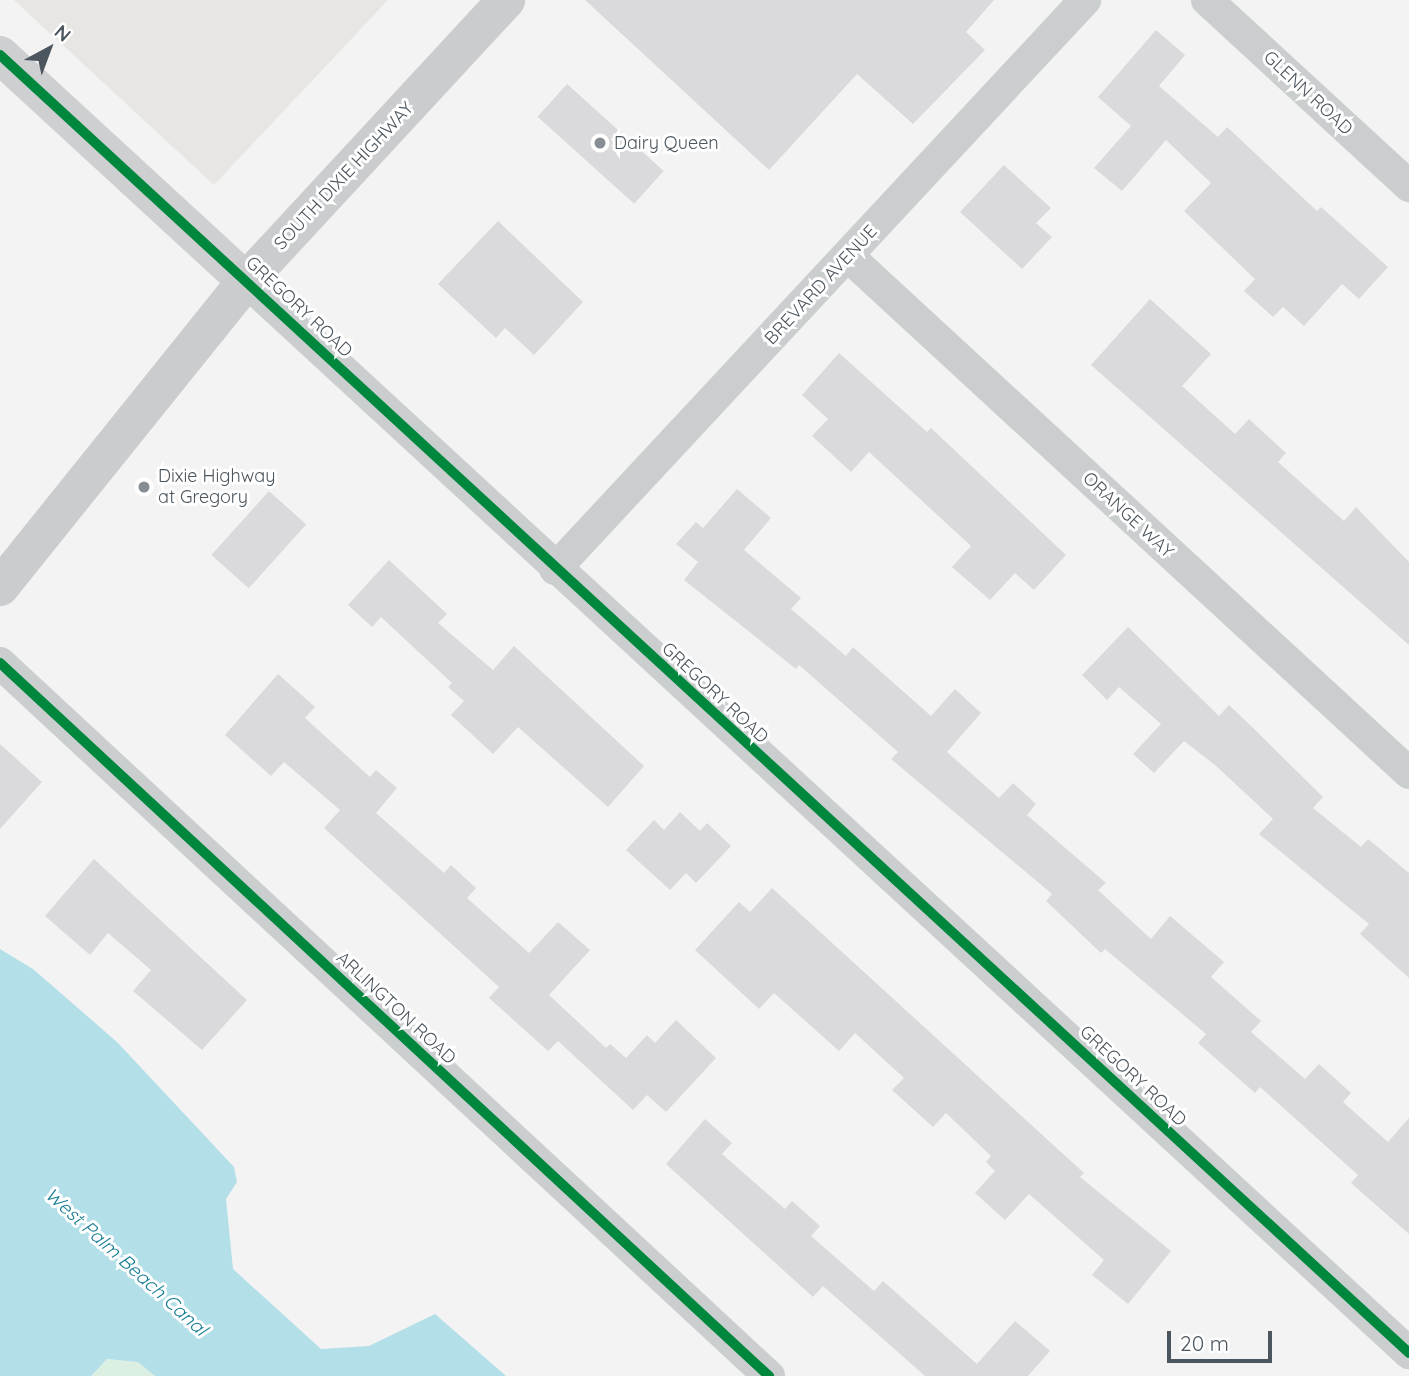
<!DOCTYPE html>
<style>
body{margin:0}
#map{position:relative;width:1409px;height:1376px;overflow:hidden;background:#f4f3f3;font-family:Quicksand,sans-serif}
div>[style]{position:absolute}
.commercial>*{inset:0;background:#e7e6e2}
.green>*{inset:0;background:#dbf0e2}
.water>*{inset:0;background:#b3dfe9}
.building>*{inset:0;background:#dadadc;transform-origin:0 0}
.street>*{height:32px;margin:-16px;padding:0 16px;transform-origin:16px;border-radius:16px;background:#cbcecf}
.secondary>*{height:38px;margin:-19px;padding:0 19px;transform-origin:19px;border-radius:19px;background:#cdcfd1}
.primary>*{height:38px;margin:-19px;padding:0 19px;transform-origin:19px;border-radius:19px;background:#caccce}
.cycleway>*{height:10px;margin:-5px;padding:0 5px;transform-origin:5px;border-radius:5px;background:#00873e}
.dots>*{width:19px;height:19px;translate:-50% -50%;box-sizing:border-box;border:4px solid #fff;border-radius:50%}
span{translate:-50% -50%;white-space:nowrap;text-align:center;line-height:1.15;-webkit-text-stroke:6px #fff;paint-order:stroke}
.street-label{font-size:18px;color:#4c565e}
.poi-label{font-size:18px;color:#4c565e}
.left{translate:0 -50%;text-align:left}
.water-label{font-size:19px;color:#197e94;font-style:italic}
.north{position:absolute;left:14px;top:14px;width:70px;height:70px;-webkit-text-stroke:5px #fff;paint-order:stroke;rotate:41deg;font-size:19px;font-weight:700;line-height:28px;text-align:center;color:#4c565e}
.north::after{content:'';display:block;margin:auto;width:24px;height:32px;background:#4c565e;clip-path:polygon(50% 0,100% 100%,50% 72%,0 100%)}
.scale{position:absolute;left:1167px;top:1331px;width:105px;height:32px;box-sizing:border-box;border:4px solid #4c565e;border-top:0;padding-left:9px;font-size:21px;line-height:24px;white-space:nowrap;color:#4c565e;-webkit-text-stroke:5px #fff;paint-order:stroke}
</style>
<div id="map">
<div class="commercial">
<i style="clip-path:polygon(14px 0,388px 0,214px 185px)"></i>
</div>
<div class="green">
<i style="clip-path:polygon(107px 1359px,139px 1362px,155px 1376px,91px 1376px)"></i>
</div>
<div class="water">
<i style="clip-path:polygon(0 949px,33px 969px,117px 1042px,234px 1167px,237px 1182px,226px 1199px,233px 1269px,321px 1349px,369px 1346px,435px 1314px,506px 1376px,155px 1376px,138px 1362px,107px 1359px,91px 1376px,0 1376px)"></i>
</div>
<div class="building">
<i style="clip-path:polygon(585px 0,994px 0,966px 32px,985px 50px,913px 124px,857px 74px,769px 170px)"></i>
<i style="clip-path:polygon(1156px 30px,1185px 55px,1159px 86px,1218px 137px,1227px 127px,1317px 211px,1321px 207px,1388px 267px,1359px 299px,1342px 284px,1304px 326px,1283px 307px,1273px 317px,1244px 291px,1255px 279px,1184px 211px,1211px 183px,1166px 140px,1122px 191px,1094px 168px,1131px 126px,1098px 97px)"></i>
<i style="left:567px;top:84px;width:130px;height:44px;rotate:42deg"></i>
<i style="clip-path:polygon(1004px 165px,1051px 208px,1036px 223px,1052px 237px,1022px 269px,960px 212px)"></i>
<i style="clip-path:polygon(498px 221px,583px 302px,534px 355px,505px 328px,496px 338px,438px 284px)"></i>
<i style="clip-path:polygon(1150px 299px,1211px 354px,1182px 386px,1235px 434px,1249px 419px,1286px 453px,1278px 462px,1344px 521px,1356px 507px,1409px 562px,1409px 645px,1091px 365px)"></i>
<i style="clip-path:polygon(839px 353px,927px 432px,931px 428px,1066px 555px,1034px 590px,1015px 573px,990px 600px,952px 567px,971px 546px,869px 452px,851px 472px,812px 436px,828px 419px,802px 395px)"></i>
<i style="clip-path:polygon(737px 489px,771px 518px,744px 550px,801px 598px,791px 609px,846px 656px,853px 647px,931px 716px,955px 689px,981px 713px,947px 752px,999px 798px,1013px 783px,1036px 804px,1027px 815px,1106px 883px,1098px 890px,1151px 939px,1170px 916px,1224px 962px,1211px 977px,1261px 1021px,1251px 1032px,1305px 1079px,1319px 1064px,1351px 1093px,1343px 1102px,1388px 1142px,1409px 1118px,1409px 1234px,1351px 1183px,1358px 1175px,1260px 1087px,1255px 1093px,1198px 1043px,1206px 1034px,1105px 949px,1101px 953px,1046px 901px,1052px 894px,891px 759px,898px 752px,799px 665px,796px 669px,684px 580px,698px 562px,676px 544px,696px 522px,703px 528px)"></i>
<i style="left:269px;top:491px;width:50px;height:86px;rotate:42deg"></i>
<i style="clip-path:polygon(389px 560px,447px 614px,438px 623px,493px 670px,514px 646px,644px 766px,608px 807px,518px 727px,493px 754px,451px 715px,464px 701px,448px 687px,452px 683px,381px 617px,372px 627px,348px 605px)"></i>
<i style="clip-path:polygon(1128px 627px,1219px 716px,1229px 705px,1251px 726px,1323px 797px,1313px 808px,1361px 847px,1368px 839px,1409px 873px,1409px 978px,1360px 934px,1369px 924px,1259px 834px,1273px 819px,1215px 765px,1184px 741px,1154px 773px,1133px 754px,1161px 724px,1119px 687px,1107px 700px,1082px 675px)"></i>
<i style="clip-path:polygon(278px 674px,315px 707px,305px 718px,370px 777px,376px 770px,397px 788px,376px 813px,444px 873px,451px 865px,476px 888px,467px 898px,529px 953px,558px 922px,590px 950px,549px 995px,606px 1048px,610px 1044px,626px 1058px,647px 1035px,655px 1043px,676px 1020px,716px 1058px,666px 1112px,647px 1095px,633px 1110px,558px 1041px,548px 1051px,489px 998px,499px 987px,324px 828px,340px 810px,284px 762px,271px 776px,225px 735px)"></i>
<i style="clip-path:polygon(0 744px,42px 782px,0 829px)"></i>
<i style="clip-path:polygon(680px 812px,700px 831px,707px 823px,731px 846px,696px 883px,686px 873px,670px 890px,626px 850px,654px 820px,664px 830px)"></i>
<i style="clip-path:polygon(94px 859px,247px 1000px,202px 1050px,133px 991px,151px 970px,108px 933px,90px 955px,45px 916px)"></i>
<i style="clip-path:polygon(772px 888px,1084px 1173px,1080px 1177px,1171px 1251px,1128px 1304px,1092px 1275px,1104px 1260px,1029px 1194px,1005px 1220px,975px 1193px,995px 1171px,986px 1162px,991px 1156px,946px 1113px,933px 1127px,892px 1090px,904px 1078px,855px 1033px,839px 1051px,774px 993px,759px 1009px,695px 950px,739px 902px,750px 912px)"></i>
<i style="clip-path:polygon(705px 1119px,732px 1143px,722px 1154px,785px 1209px,792px 1201px,820px 1226px,811px 1236px,874px 1291px,883px 1281px,977px 1364px,1015px 1321px,1050px 1351px,1028px 1376px,925px 1376px,823px 1286px,813px 1297px,666px 1164px)"></i>
</div>
<div class="street">
<i style="left:1207px;top:0;width:275px;rotate:42.6deg"></i>
<i style="left:848px;top:256px;width:763px;rotate:42.66deg"></i>
<i style="left:246px;top:281px;width:1582px;rotate:42.67deg"></i>
<i style="left:555px;top:569px;width:778px;rotate:-47.03deg"></i>
<i style="left:0;top:663px;width:1049px;rotate:42.84deg"></i>
</div>
<div class="secondary">
<i style="left:0;top:55px;width:334px;rotate:42.6deg"></i>
</div>
<div class="primary">
<i style="left:0;top:587px;width:393px;rotate:-51.2deg"></i>
<i style="left:246px;top:281px;width:383px;rotate:-47.2deg"></i>
</div>
<div class="cycleway">
<i style="left:0;top:55px;width:1916px;rotate:42.65deg"></i>
<i style="left:0;top:663px;width:1049px;rotate:42.84deg"></i>
</div>
<div class="dots">
<i style="left:600px;top:143px;background:#878d92"></i>
<i style="left:144px;top:487px;background:#878d92"></i>
</div>
<div class="street-label">
<span style="left:1308px;top:93px;rotate:43deg">GLENN ROAD</span>
<span style="left:344px;top:176px;rotate:-47deg">SOUTH DIXIE HIGHWAY</span>
<span style="left:821px;top:285px;rotate:-47deg">BREVARD AVENUE</span>
<span style="left:299px;top:307px;rotate:43deg">GREGORY ROAD</span>
<span style="left:1128px;top:515px;rotate:43deg">ORANGE WAY</span>
<span style="left:715px;top:693px;rotate:43deg">GREGORY ROAD</span>
<span style="left:396px;top:1008px;rotate:43deg">ARLINGTON ROAD</span>
<span style="left:1133px;top:1076px;rotate:43deg">GREGORY ROAD</span>
</div>
<div class="poi-label">
<span class="left" style="left:614px;top:143px">Dairy Queen</span>
<span class="left" style="left:158px;top:487px">Dixie Highway<br>at Gregory</span>
</div>
<div class="water-label">
<span style="left:126px;top:1262px;rotate:42deg">West Palm Beach Canal</span>
</div>
<div class="north">N</div>
<div class="scale">20 m</div>
</div>
